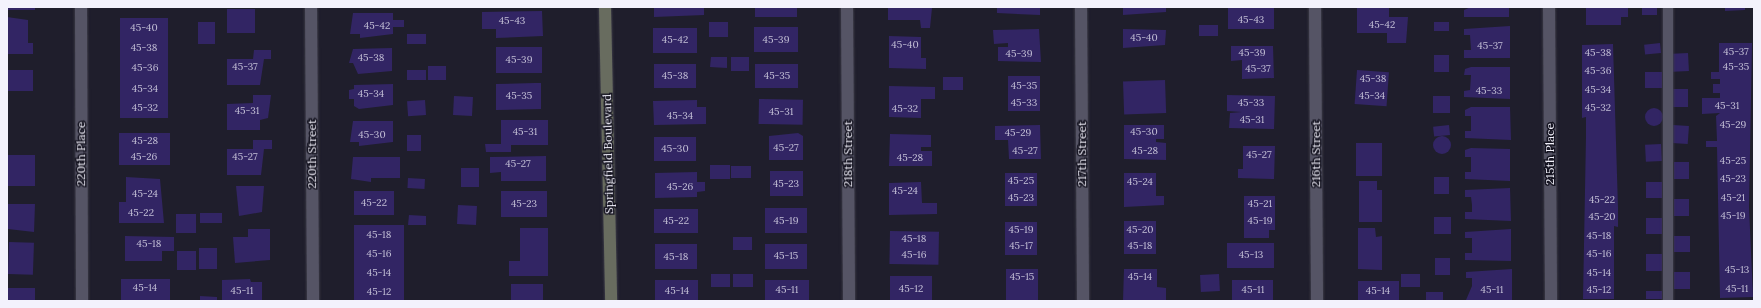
<!DOCTYPE html>
<style>
body{margin:0}
#map{position:relative;width:1761px;height:308px;overflow:hidden;background:#1f1e2c;font-family:Lora,serif}
div>[style]{position:absolute}
.building>*{inset:0;background:#322564;transform-origin:0 0}
.round{border-radius:50%}
.roads{filter:drop-shadow(0 0 1px #3c3b47) drop-shadow(0 0 1px #3c3b47)}
.lane>*{height:10px;margin:-5px;padding:0 5px;transform-origin:5px;border-radius:5px;background:#555465}
.street>*{height:12px;margin:-6px;padding:0 6px;transform-origin:6px;border-radius:6px;background:#555465}
.secondary>*{height:12px;margin:-6px;padding:0 6px;transform-origin:6px;border-radius:6px;background:#686c5f}
span{translate:-50% -50%;white-space:nowrap;text-align:center;line-height:1.15;-webkit-text-stroke:3px #161522;paint-order:stroke}
.number-label{font-size:10px;color:#c3bfd6}
.number-label span{-webkit-text-stroke-width:0}
.street-label{font-size:12px;color:#f3f2fc}
.frame{position:absolute;inset:0;border:8px solid #f3f2fc;pointer-events:none}
</style>
<div id="map">
<div class="building">
<i style="left:7px;top:7px;width:28px;height:3px"></i>
<i style="clip-path:polygon(654px 7px,704px 7px,704px 15px,654px 17px)"></i>
<i style="left:755px;top:7px;width:42px;height:10px"></i>
<i style="clip-path:polygon(888px 7px,932px 8px,930px 28px,921px 28px,920px 20px,888px 20px)"></i>
<i style="clip-path:polygon(997px 7px,1040px 7px,1040px 15px,997px 13px)"></i>
<i style="clip-path:polygon(1123px 7px,1166px 7px,1166px 12px,1123px 15px)"></i>
<i style="left:1228px;top:7px;width:46px;height:22px"></i>
<i style="clip-path:polygon(1357px 7px,1389px 7px,1389px 17px,1408px 17px,1406px 43px,1387px 43px,1387px 33px,1357px 33px)"></i>
<i style="clip-path:polygon(1471px 7px,1509px 7px,1509px 17px,1464px 17px,1464px 10px)"></i>
<i style="clip-path:polygon(1586px 7px,1628px 7px,1628px 17px,1621px 17px,1621px 25px,1586px 25px)"></i>
<i style="left:1642px;top:7px;width:15px;height:8px"></i>
<i style="clip-path:polygon(1725px 7px,1745px 7px,1745px 10px,1725px 11px)"></i>
<i style="left:227px;top:9px;width:28px;height:24px"></i>
<i style="clip-path:polygon(542px 11px,543px 36px,496px 38px,496px 29px,482px 29px,482px 12px)"></i>
<i style="clip-path:polygon(353px 13px,393px 13px,393px 20px,404px 20px,404px 27px,393px 27px,393px 34px,360px 38px,360px 34px,350px 34px)"></i>
<i style="clip-path:polygon(7px 17px,28px 20px,28px 43px,33px 43px,33px 54px,7px 54px)"></i>
<i style="left:120px;top:18px;width:48px;height:100px"></i>
<i style="left:198px;top:22px;width:17px;height:22px"></i>
<i style="left:709px;top:22px;width:19px;height:15px"></i>
<i style="left:1434px;top:22px;width:15px;height:9px"></i>
<i style="left:1199px;top:25px;width:19px;height:11px"></i>
<i style="clip-path:polygon(1510px 26px,1510px 58px,1464px 58px,1464px 50px,1471px 50px,1470px 35px,1464px 35px,1464px 29px)"></i>
<i style="left:798px;top:27px;width:25px;height:44px;rotate:90deg"></i>
<i style="left:653px;top:28px;width:44px;height:25px"></i>
<i style="clip-path:polygon(1039px 29px,1041px 62px,998px 61px,998px 47px,1008px 47px,1008px 43px,994px 44px,993px 30px)"></i>
<i style="clip-path:polygon(1123px 29px,1166px 30px,1165px 45px,1123px 48px)"></i>
<i style="left:407px;top:34px;width:19px;height:10px"></i>
<i style="clip-path:polygon(889px 36px,921px 37px,921px 58px,926px 58px,926px 69px,889px 68px)"></i>
<i style="left:1660px;top:43px;width:10px;height:16px;rotate:84deg"></i>
<i style="clip-path:polygon(1719px 43px,1752px 43px,1749px 207px,1753px 297px,1720px 298px,1717px 147px,1706px 147px,1706px 141px,1717px 141px,1716px 116px,1720px 113px,1702px 114px,1702px 98px,1720px 98px,1720px 93px,1713px 93px,1713px 84px,1720px 84px,1720px 79px,1711px 79px,1711px 72px,1719px 72px)"></i>
<i style="clip-path:polygon(1613px 44px,1618px 208px,1618px 227px,1614px 226px,1614px 299px,1583px 299px,1586px 136px,1586px 117px,1582px 118px,1582px 45px)"></i>
<i style="clip-path:polygon(1231px 46px,1273px 46px,1274px 78px,1242px 79px,1242px 60px,1231px 61px)"></i>
<i style="left:496px;top:47px;width:46px;height:26px"></i>
<i style="clip-path:polygon(392px 48px,392px 71px,358px 74px,353px 63px,349px 63px,353px 49px)"></i>
<i style="clip-path:polygon(254px 50px,271px 50px,271px 59px,264px 59px,260px 85px,227px 85px,227px 59px,253px 59px)"></i>
<i style="left:1688px;top:53px;width:18px;height:16px;rotate:87deg"></i>
<i style="left:1434px;top:55px;width:15px;height:17px"></i>
<i style="clip-path:polygon(711px 57px,727px 57px,727px 68px,710px 67px)"></i>
<i style="left:731px;top:57px;width:18px;height:14px"></i>
<i style="left:696px;top:64px;width:24px;height:42px;rotate:90deg"></i>
<i style="left:755px;top:64px;width:43px;height:24px"></i>
<i style="left:428px;top:66px;width:18px;height:14px"></i>
<i style="clip-path:polygon(1471px 67px,1510px 67px,1510px 99px,1464px 97px,1464px 91px,1470px 90px,1471px 75px,1464px 75px,1465px 69px)"></i>
<i style="left:7px;top:70px;width:26px;height:21px"></i>
<i style="left:407px;top:70px;width:19px;height:10px"></i>
<i style="left:1357px;top:70px;width:32px;height:34px;rotate:4deg"></i>
<i style="left:1645px;top:72px;width:17px;height:16px"></i>
<i style="left:1040px;top:76px;width:35px;height:32px;rotate:90deg"></i>
<i style="left:943px;top:77px;width:20px;height:13px"></i>
<i style="left:1165px;top:80px;width:33px;height:42px;rotate:88deg"></i>
<i style="clip-path:polygon(535px 83px,541px 83px,541px 109px,496px 110px,496px 84px)"></i>
<i style="clip-path:polygon(393px 84px,393px 105px,359px 109px,354px 106px,354px 99px,349px 99px,349px 90px,354px 89px,354px 85px)"></i>
<i style="clip-path:polygon(889px 86px,935px 87px,935px 99px,921px 99px,921px 118px,889px 117px)"></i>
<i style="left:1672px;top:89px;width:16px;height:18px"></i>
<i style="clip-path:polygon(253px 95px,271px 95px,268px 118px,260px 120px,260px 130px,227px 130px,227px 104px,253px 103px)"></i>
<i style="clip-path:polygon(1227px 95px,1275px 96px,1274px 129px,1229px 128px,1230px 113px,1242px 112px,1227px 111px)"></i>
<i style="left:454px;top:96px;width:19px;height:19px;rotate:3deg"></i>
<i style="left:1433px;top:96px;width:17px;height:17px"></i>
<i style="left:759px;top:99px;width:44px;height:25px;rotate:1deg"></i>
<i style="left:425px;top:100px;width:15px;height:18px;rotate:86deg"></i>
<i style="clip-path:polygon(697px 100px,697px 107px,706px 107px,706px 124px,654px 125px,653px 101px)"></i>
<i style="clip-path:polygon(1471px 107px,1510px 107px,1511px 140px,1465px 138px,1465px 131px,1471px 131px,1471px 116px,1465px 116px,1465px 110px)"></i>
<i class="round" style="left:1645px;top:108px;width:18px;height:18px"></i>
<i style="clip-path:polygon(501px 120px,548px 120px,548px 145px,511px 145px,511px 152px,486px 152px,485px 144px,501px 144px)"></i>
<i style="clip-path:polygon(353px 121px,393px 121px,393px 142px,359px 146px,359px 142px,350px 142px)"></i>
<i style="clip-path:polygon(1040px 125px,1041px 159px,1009px 159px,1008px 140px,995px 140px,995px 126px)"></i>
<i style="clip-path:polygon(1124px 125px,1164px 125px,1164px 139px,1156px 139px,1156px 142px,1166px 143px,1166px 160px,1124px 159px)"></i>
<i style="left:1449px;top:125px;width:10px;height:16px;rotate:84deg"></i>
<i style="left:1673px;top:125px;width:16px;height:18px;rotate:4deg"></i>
<i style="left:119px;top:133px;width:51px;height:32px"></i>
<i style="clip-path:polygon(798px 133px,803px 136px,803px 160px,769px 160px,769px 136px)"></i>
<i style="clip-path:polygon(890px 134px,931px 135px,931px 147px,921px 147px,921px 151px,932px 151px,932px 166px,889px 166px)"></i>
<i style="left:407px;top:135px;width:14px;height:16px"></i>
<i class="round" style="left:1433px;top:136px;width:18px;height:18px"></i>
<i style="left:654px;top:137px;width:42px;height:24px"></i>
<i style="clip-path:polygon(253px 140px,272px 140px,272px 149px,264px 149px,261px 175px,227px 175px,227px 149px,253px 149px)"></i>
<i style="left:1356px;top:143px;width:26px;height:33px"></i>
<i style="left:1661px;top:144px;width:17px;height:16px;rotate:87deg"></i>
<i style="clip-path:polygon(1243px 146px,1275px 146px,1274px 179px,1238px 178px,1238px 169px,1243px 169px)"></i>
<i style="clip-path:polygon(1471px 148px,1510px 149px,1510px 181px,1465px 179px,1465px 172px,1471px 172px,1471px 157px,1465px 157px,1465px 150px)"></i>
<i style="left:7px;top:155px;width:28px;height:31px"></i>
<i style="clip-path:polygon(546px 156px,546px 181px,501px 181px,501px 172px,490px 173px,490px 157px)"></i>
<i style="clip-path:polygon(353px 157px,400px 157px,400px 178px,371px 178px,371px 182px,351px 179px)"></i>
<i style="left:1674px;top:162px;width:15px;height:17px"></i>
<i style="left:710px;top:165px;width:20px;height:14px"></i>
<i style="left:731px;top:166px;width:20px;height:12px"></i>
<i style="left:461px;top:168px;width:18px;height:19px"></i>
<i style="left:770px;top:171px;width:33px;height:25px"></i>
<i style="clip-path:polygon(697px 172px,697px 182px,705px 182px,705px 191px,697px 192px,697px 197px,655px 198px,655px 173px)"></i>
<i style="left:1005px;top:173px;width:32px;height:33px"></i>
<i style="clip-path:polygon(1124px 173px,1156px 173px,1156px 196px,1164px 196px,1164px 205px,1124px 207px)"></i>
<i style="clip-path:polygon(126px 177px,160px 179px,164px 223px,119px 223px,119px 202px,126px 202px)"></i>
<i style="left:1434px;top:177px;width:15px;height:17px"></i>
<i style="left:408px;top:178px;width:17px;height:10px;rotate:3deg"></i>
<i style="clip-path:polygon(1359px 181px,1377px 181px,1377px 190px,1382px 190px,1382px 222px,1359px 222px)"></i>
<i style="clip-path:polygon(921px 182px,922px 203px,937px 203px,937px 214px,889px 215px,889px 183px)"></i>
<i style="left:1646px;top:182px;width:16px;height:16px"></i>
<i style="clip-path:polygon(236px 186px,264px 186px,262px 212px,239px 216px)"></i>
<i style="clip-path:polygon(1510px 188px,1511px 221px,1465px 219px,1465px 212px,1472px 212px,1472px 205px,1471px 197px,1465px 197px,1465px 190px)"></i>
<i style="left:394px;top:191px;width:24px;height:40px;rotate:90deg"></i>
<i style="left:501px;top:191px;width:46px;height:26px"></i>
<i style="clip-path:polygon(1244px 196px,1275px 196px,1275px 230px,1269px 230px,1269px 238px,1244px 238px)"></i>
<i style="left:1674px;top:199px;width:15px;height:17px"></i>
<i style="clip-path:polygon(7px 204px,35px 204px,34px 232px,8px 229px)"></i>
<i style="left:458px;top:205px;width:19px;height:19px;rotate:3deg"></i>
<i style="left:807px;top:208px;width:25px;height:42px;rotate:90deg"></i>
<i style="left:654px;top:209px;width:44px;height:24px"></i>
<i style="left:200px;top:213px;width:22px;height:10px"></i>
<i style="left:196px;top:214px;width:19px;height:20px;rotate:90deg"></i>
<i style="clip-path:polygon(409px 215px,426px 216px,426px 225px,408px 225px)"></i>
<i style="left:1434px;top:217px;width:17px;height:17px"></i>
<i style="left:1646px;top:218px;width:16px;height:16px"></i>
<i style="left:1124px;top:221px;width:32px;height:33px"></i>
<i style="left:1005px;top:222px;width:32px;height:33px"></i>
<i style="left:354px;top:225px;width:50px;height:76px"></i>
<i style="clip-path:polygon(520px 228px,548px 228px,548px 276px,509px 276px,509px 261px,520px 261px)"></i>
<i style="clip-path:polygon(1358px 228px,1375px 228px,1376px 237px,1382px 236px,1382px 270px,1358px 269px)"></i>
<i style="clip-path:polygon(248px 229px,270px 229px,270px 260px,235px 263px,233px 237px,248px 237px)"></i>
<i style="clip-path:polygon(1511px 229px,1511px 261px,1465px 260px,1465px 253px,1472px 253px,1472px 238px,1465px 238px,1465px 232px)"></i>
<i style="left:890px;top:231px;width:49px;height:33px;rotate:1deg"></i>
<i style="clip-path:polygon(125px 236px,174px 237px,174px 251px,162px 251px,162px 261px,125px 261px)"></i>
<i style="left:1674px;top:236px;width:16px;height:16px"></i>
<i style="left:752px;top:237px;width:13px;height:19px;rotate:90deg"></i>
<i style="left:9px;top:242px;width:25px;height:32px;rotate:2deg"></i>
<i style="left:1227px;top:243px;width:47px;height:25px"></i>
<i style="left:697px;top:244px;width:25px;height:42px;rotate:90deg"></i>
<i style="left:765px;top:244px;width:42px;height:25px"></i>
<i style="left:199px;top:248px;width:18px;height:21px"></i>
<i style="left:177px;top:251px;width:19px;height:19px"></i>
<i style="left:1646px;top:254px;width:16px;height:17px"></i>
<i style="left:1435px;top:258px;width:15px;height:17px"></i>
<i style="left:1006px;top:269px;width:32px;height:32px"></i>
<i style="clip-path:polygon(1124px 269px,1157px 269px,1157px 287px,1166px 288px,1166px 301px,1123px 301px)"></i>
<i style="clip-path:polygon(1512px 269px,1512px 301px,1466px 300px,1472px 286px,1472px 278px,1466px 278px,1466px 272px)"></i>
<i style="left:1674px;top:272px;width:16px;height:17px"></i>
<i style="left:711px;top:274px;width:19px;height:13px"></i>
<i style="left:733px;top:274px;width:20px;height:13px"></i>
<i style="left:1219px;top:274px;width:17px;height:19px;rotate:87deg"></i>
<i style="left:1401px;top:274px;width:19px;height:13px"></i>
<i style="left:890px;top:276px;width:42px;height:25px"></i>
<i style="left:121px;top:279px;width:49px;height:22px"></i>
<i style="clip-path:polygon(250px 279px,251px 282px,262px 282px,262px 301px,222px 300px,222px 280px)"></i>
<i style="left:698px;top:280px;width:21px;height:43px;rotate:90deg"></i>
<i style="left:765px;top:280px;width:44px;height:21px"></i>
<i style="left:1232px;top:280px;width:41px;height:21px"></i>
<i style="left:1358px;top:281px;width:41px;height:20px"></i>
<i style="left:511px;top:284px;width:32px;height:17px"></i>
<i style="left:7px;top:288px;width:28px;height:13px"></i>
<i style="left:1646px;top:291px;width:16px;height:8px"></i>
<i style="left:1426px;top:292px;width:17px;height:9px"></i>
<i style="clip-path:polygon(200px 296px,217px 297px,217px 301px,200px 301px)"></i>
</div>
<div class="roads">
<div class="lane">
<i style="left:1668px;top:301px;width:294px;rotate:-90deg"></i>
</div>
<div class="street">
<i style="left:81px;top:7px;width:294px;rotate:89.8deg"></i>
<i style="left:311px;top:7px;width:294px;rotate:89.6deg"></i>
<i style="left:847px;top:7px;width:294px;rotate:89.6deg"></i>
<i style="left:1081px;top:7px;width:294px;rotate:89.6deg"></i>
<i style="left:1315px;top:7px;width:294px;rotate:89.6deg"></i>
<i style="left:1549px;top:7px;width:294px;rotate:89.6deg"></i>
</div>
<div class="secondary">
<i style="left:605px;top:7px;width:294px;rotate:88.8deg"></i>
</div>
</div>
<div class="number-label">
<span style="left:1251px;top:20px">45-43</span>
<span style="left:512px;top:21px">45-43</span>
<span style="left:1382px;top:25px">45-42</span>
<span style="left:377px;top:26px">45-42</span>
<span style="left:144px;top:28px">45-40</span>
<span style="left:1144px;top:38px">45-40</span>
<span style="left:675px;top:40px">45-42</span>
<span style="left:776px;top:40px">45-39</span>
<span style="left:905px;top:45px">45-40</span>
<span style="left:1490px;top:46px">45-37</span>
<span style="left:144px;top:48px">45-38</span>
<span style="left:1736px;top:52px">45-37</span>
<span style="left:1252px;top:53px">45-39</span>
<span style="left:1598px;top:53px">45-38</span>
<span style="left:1019px;top:54px">45-39</span>
<span style="left:371px;top:58px">45-38</span>
<span style="left:519px;top:60px">45-39</span>
<span style="left:245px;top:67px">45-37</span>
<span style="left:1736px;top:67px">45-35</span>
<span style="left:145px;top:68px">45-36</span>
<span style="left:1258px;top:69px">45-37</span>
<span style="left:1598px;top:71px">45-36</span>
<span style="left:675px;top:76px">45-38</span>
<span style="left:777px;top:76px">45-35</span>
<span style="left:1373px;top:79px">45-38</span>
<span style="left:1024px;top:86px">45-35</span>
<span style="left:145px;top:89px">45-34</span>
<span style="left:1598px;top:90px">45-34</span>
<span style="left:1489px;top:91px">45-33</span>
<span style="left:371px;top:94px">45-34</span>
<span style="left:519px;top:96px">45-35</span>
<span style="left:1372px;top:96px">45-34</span>
<span style="left:1024px;top:103px">45-33</span>
<span style="left:1251px;top:103px">45-33</span>
<span style="left:1727px;top:106px">45-31</span>
<span style="left:145px;top:108px">45-32</span>
<span style="left:1598px;top:108px">45-32</span>
<span style="left:905px;top:109px">45-32</span>
<span style="left:247px;top:111px">45-31</span>
<span style="left:781px;top:112px">45-31</span>
<span style="left:680px;top:116px">45-34</span>
<span style="left:1252px;top:120px">45-31</span>
<span style="left:1733px;top:125px">45-29</span>
<span style="left:525px;top:132px">45-31</span>
<span style="left:1144px;top:132px">45-30</span>
<span style="left:1018px;top:133px">45-29</span>
<span style="left:372px;top:135px">45-30</span>
<span style="left:145px;top:141px">45-28</span>
<span style="left:786px;top:148px">45-27</span>
<span style="left:675px;top:149px">45-30</span>
<span style="left:1025px;top:151px">45-27</span>
<span style="left:1145px;top:151px">45-28</span>
<span style="left:1259px;top:155px">45-27</span>
<span style="left:144px;top:157px">45-26</span>
<span style="left:245px;top:157px">45-27</span>
<span style="left:910px;top:158px">45-28</span>
<span style="left:1733px;top:161px">45-25</span>
<span style="left:518px;top:164px">45-27</span>
<span style="left:1733px;top:179px">45-23</span>
<span style="left:1021px;top:181px">45-25</span>
<span style="left:1140px;top:182px">45-24</span>
<span style="left:786px;top:184px">45-23</span>
<span style="left:680px;top:187px">45-26</span>
<span style="left:905px;top:191px">45-24</span>
<span style="left:145px;top:194px">45-24</span>
<span style="left:1021px;top:198px">45-23</span>
<span style="left:1733px;top:198px">45-21</span>
<span style="left:1602px;top:200px">45-22</span>
<span style="left:374px;top:203px">45-22</span>
<span style="left:524px;top:204px">45-23</span>
<span style="left:1260px;top:204px">45-21</span>
<span style="left:141px;top:213px">45-22</span>
<span style="left:1733px;top:216px">45-19</span>
<span style="left:1602px;top:217px">45-20</span>
<span style="left:676px;top:221px">45-22</span>
<span style="left:786px;top:221px">45-19</span>
<span style="left:1260px;top:221px">45-19</span>
<span style="left:1021px;top:230px">45-19</span>
<span style="left:1140px;top:230px">45-20</span>
<span style="left:379px;top:235px">45-18</span>
<span style="left:1599px;top:236px">45-18</span>
<span style="left:914px;top:239px">45-18</span>
<span style="left:149px;top:244px">45-18</span>
<span style="left:1021px;top:246px">45-17</span>
<span style="left:1140px;top:246px">45-18</span>
<span style="left:379px;top:254px">45-16</span>
<span style="left:1599px;top:254px">45-16</span>
<span style="left:914px;top:255px">45-16</span>
<span style="left:1251px;top:255px">45-13</span>
<span style="left:786px;top:256px">45-15</span>
<span style="left:676px;top:257px">45-18</span>
<span style="left:1737px;top:270px">45-13</span>
<span style="left:379px;top:273px">45-14</span>
<span style="left:1599px;top:273px">45-14</span>
<span style="left:1022px;top:277px">45-15</span>
<span style="left:1140px;top:277px">45-14</span>
<span style="left:145px;top:288px">45-14</span>
<span style="left:911px;top:289px">45-12</span>
<span style="left:1737px;top:289px">45-11</span>
<span style="left:787px;top:290px">45-11</span>
<span style="left:1253px;top:290px">45-11</span>
<span style="left:1492px;top:290px">45-11</span>
<span style="left:1599px;top:290px">45-12</span>
<span style="left:242px;top:291px">45-11</span>
<span style="left:677px;top:291px">45-14</span>
<span style="left:1378px;top:291px">45-14</span>
<span style="left:379px;top:292px">45-12</span>
</div>
<div class="street-label">
<span style="left:81px;top:154px;rotate:-90deg">220th Place</span>
<span style="left:312px;top:154px;rotate:-90deg">220th Street</span>
<span style="left:608px;top:154px;rotate:-91deg">Springfield Boulevard</span>
<span style="left:848px;top:154px;rotate:-90deg">218th Street</span>
<span style="left:1082px;top:154px;rotate:-90deg">217th Street</span>
<span style="left:1316px;top:154px;rotate:-90deg">216th Street</span>
<span style="left:1550px;top:154px;rotate:-90deg">215th Place</span>
</div>
<div class="frame"></div>
</div>
